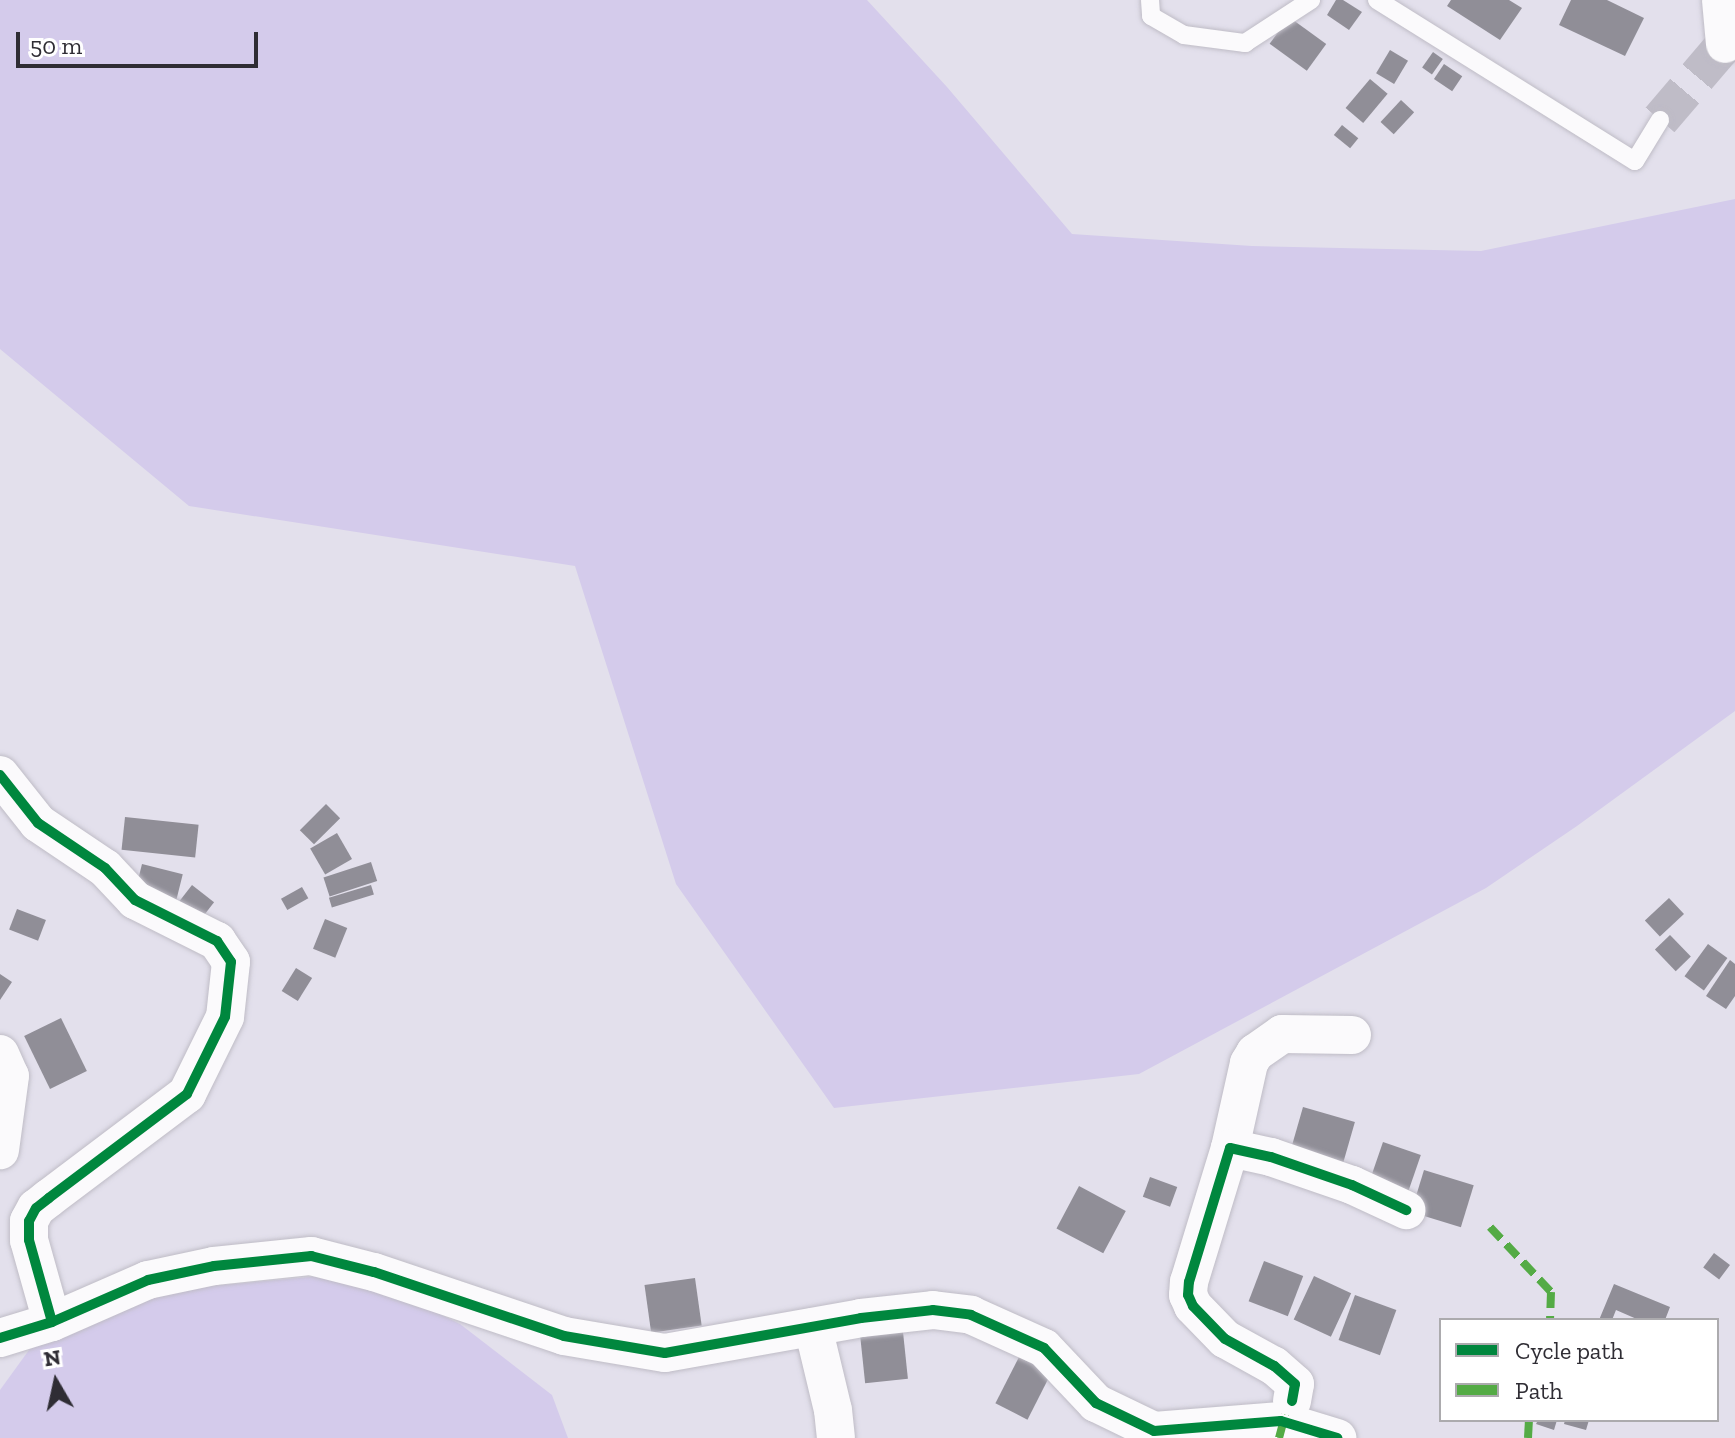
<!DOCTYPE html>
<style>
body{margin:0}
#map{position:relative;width:1735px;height:1438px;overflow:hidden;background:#e3e0ec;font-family:"Zilla Slab",serif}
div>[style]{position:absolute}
.green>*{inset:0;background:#d4cbeb}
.building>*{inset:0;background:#908e97;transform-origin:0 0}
.street-tunnel>*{height:38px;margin-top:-19px;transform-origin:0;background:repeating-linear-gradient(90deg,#bfbcc7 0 38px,transparent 0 57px)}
.roads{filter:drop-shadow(0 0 2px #bfbcc6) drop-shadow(0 0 2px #bfbcc6)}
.lane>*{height:18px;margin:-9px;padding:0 9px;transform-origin:9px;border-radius:9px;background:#fbfafc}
.street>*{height:38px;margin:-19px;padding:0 19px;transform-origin:19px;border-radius:19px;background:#fbfafc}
.quiet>*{height:8px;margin-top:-4px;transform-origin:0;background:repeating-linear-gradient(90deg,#54ab45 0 16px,transparent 0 24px)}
.cycleway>*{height:10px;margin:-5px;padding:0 5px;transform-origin:5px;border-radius:5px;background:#00873e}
span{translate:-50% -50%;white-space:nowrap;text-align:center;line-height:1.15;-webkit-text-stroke:8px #fff;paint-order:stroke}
.legend{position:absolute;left:1439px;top:1318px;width:280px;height:104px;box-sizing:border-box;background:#fff;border:2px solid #acabae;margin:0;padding:10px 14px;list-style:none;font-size:24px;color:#2f2d34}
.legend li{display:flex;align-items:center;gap:16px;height:40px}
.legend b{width:40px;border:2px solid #acabae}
.north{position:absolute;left:16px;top:1342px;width:80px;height:80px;-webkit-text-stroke:6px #fff;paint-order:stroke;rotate:351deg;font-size:22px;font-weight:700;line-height:32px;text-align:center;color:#2f2d34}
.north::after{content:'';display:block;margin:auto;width:28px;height:36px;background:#2f2d34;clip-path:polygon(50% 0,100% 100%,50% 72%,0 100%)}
.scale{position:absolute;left:16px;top:32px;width:242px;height:36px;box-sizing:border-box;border:4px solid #2f2d34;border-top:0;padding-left:10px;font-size:24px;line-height:28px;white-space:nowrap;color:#2f2d34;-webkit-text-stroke:6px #fff;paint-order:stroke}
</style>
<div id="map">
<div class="green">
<i style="clip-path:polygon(0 0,867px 0,947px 87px,1072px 234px,1252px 246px,1481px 251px,1735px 199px,1735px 711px,1577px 826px,1486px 888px,1139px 1074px,834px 1108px,676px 884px,575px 566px,189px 506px,0 349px)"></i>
<i style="clip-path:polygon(355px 1273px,460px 1324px,552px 1395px,568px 1438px,0 1438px,0 1390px,29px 1350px,133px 1293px)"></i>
</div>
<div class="building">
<i style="clip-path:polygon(1336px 0,1343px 0,1362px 12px,1349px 30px,1327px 15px)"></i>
<i style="clip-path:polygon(1451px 0,1509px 0,1522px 8px,1500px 40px,1447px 6px)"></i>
<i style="clip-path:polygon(1571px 0,1607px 0,1644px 18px,1625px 56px,1559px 25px)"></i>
<i style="left:1289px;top:17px;width:46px;height:33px;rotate:36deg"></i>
<i style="left:1390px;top:50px;width:21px;height:27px;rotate:31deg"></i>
<i style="left:1433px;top:52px;width:12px;height:19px;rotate:35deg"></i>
<i style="left:1444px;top:64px;width:22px;height:18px;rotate:34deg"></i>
<i style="left:1370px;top:79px;width:23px;height:38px;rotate:40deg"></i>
<i style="left:1401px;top:100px;width:18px;height:30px;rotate:43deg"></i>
<i style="left:1342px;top:125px;width:21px;height:13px;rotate:39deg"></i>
<i style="left:326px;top:804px;width:20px;height:37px;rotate:45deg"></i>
<i style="left:125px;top:817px;width:74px;height:33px;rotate:6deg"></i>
<i style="left:337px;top:833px;width:30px;height:31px;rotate:60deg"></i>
<i style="left:371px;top:862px;width:20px;height:50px;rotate:72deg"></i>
<i style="left:142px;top:864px;width:42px;height:32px;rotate:14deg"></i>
<i style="left:192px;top:885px;width:28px;height:24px;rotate:38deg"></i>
<i style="left:371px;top:885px;width:10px;height:44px;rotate:73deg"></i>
<i style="left:302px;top:887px;width:13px;height:24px;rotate:61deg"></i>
<i style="left:1669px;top:898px;width:22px;height:33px;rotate:47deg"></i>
<i style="left:17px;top:909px;width:31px;height:22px;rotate:21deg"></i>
<i style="left:325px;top:919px;width:24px;height:32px;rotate:22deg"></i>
<i style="left:1670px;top:935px;width:30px;height:21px;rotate:46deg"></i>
<i style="left:1708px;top:944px;width:24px;height:40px;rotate:36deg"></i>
<i style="clip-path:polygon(1730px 960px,1735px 964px,1735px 996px,1726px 1009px,1706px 996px)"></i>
<i style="left:296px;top:968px;width:19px;height:27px;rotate:32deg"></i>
<i style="clip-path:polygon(0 974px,12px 982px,0 1000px)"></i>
<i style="left:61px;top:1018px;width:59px;height:41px;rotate:64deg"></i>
<i style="left:1303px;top:1107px;width:54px;height:47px;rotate:16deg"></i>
<i style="left:1383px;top:1142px;width:40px;height:47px;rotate:19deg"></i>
<i style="left:1424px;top:1170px;width:52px;height:44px;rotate:17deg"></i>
<i style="left:1150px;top:1177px;width:29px;height:21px;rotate:20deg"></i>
<i style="left:1079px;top:1186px;width:53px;height:48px;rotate:28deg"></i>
<i style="left:1714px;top:1253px;width:20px;height:18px;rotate:37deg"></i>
<i style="left:1264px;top:1261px;width:42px;height:43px;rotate:21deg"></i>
<i style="left:1314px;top:1276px;width:41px;height:48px;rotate:25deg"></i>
<i style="left:695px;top:1278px;width:48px;height:51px;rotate:82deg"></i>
<i style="clip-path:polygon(1614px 1284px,1670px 1307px,1665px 1320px,1639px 1320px,1616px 1310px,1612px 1320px,1599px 1320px)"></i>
<i style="left:1355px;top:1295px;width:44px;height:48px;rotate:20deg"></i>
<i style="left:903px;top:1332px;width:47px;height:43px;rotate:84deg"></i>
<i style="left:1019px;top:1357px;width:36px;height:52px;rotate:27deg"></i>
<i style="clip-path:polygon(1538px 1420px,1557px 1420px,1554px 1430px,1536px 1424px)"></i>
<i style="clip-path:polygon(1565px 1420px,1589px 1420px,1586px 1430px,1564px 1424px)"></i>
</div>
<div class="street-tunnel">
<i style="left:1660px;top:120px;width:100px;rotate:-49.5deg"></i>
</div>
<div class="roads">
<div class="lane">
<i style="left:1150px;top:0;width:16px;rotate:86deg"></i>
<i style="left:1151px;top:16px;width:38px;rotate:30deg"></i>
<i style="left:1184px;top:35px;width:62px;rotate:7.5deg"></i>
<i style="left:1245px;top:43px;width:79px;rotate:-33.1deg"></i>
<i style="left:1377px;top:0;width:304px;rotate:32deg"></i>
<i style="left:1635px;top:161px;width:48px;rotate:-58.6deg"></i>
</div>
<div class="street">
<i style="left:1721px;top:0;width:44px;rotate:84.8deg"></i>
<i style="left:0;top:775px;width:61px;rotate:51.6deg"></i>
<i style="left:38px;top:823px;width:81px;rotate:33.9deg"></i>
<i style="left:105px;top:868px;width:44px;rotate:46.8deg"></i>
<i style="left:135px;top:900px;width:92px;rotate:26.6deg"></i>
<i style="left:217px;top:941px;width:25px;rotate:56deg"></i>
<i style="left:231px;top:962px;width:55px;rotate:96.2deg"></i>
<i style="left:225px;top:1017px;width:86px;rotate:116.3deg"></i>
<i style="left:187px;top:1094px;width:173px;rotate:143deg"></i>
<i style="left:49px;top:1198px;width:16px;rotate:142deg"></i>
<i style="left:36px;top:1208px;width:15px;rotate:118deg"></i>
<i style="left:29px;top:1221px;width:19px;rotate:90deg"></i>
<i style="left:29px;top:1240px;width:85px;rotate:74.3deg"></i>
<i style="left:0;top:1054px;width:24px;rotate:66deg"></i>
<i style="left:10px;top:1076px;width:75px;rotate:97.7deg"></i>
<i style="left:1230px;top:1148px;width:87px;rotate:-77.4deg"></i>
<i style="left:1249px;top:1063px;width:12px;rotate:-59deg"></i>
<i style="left:1255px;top:1053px;width:33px;rotate:-35deg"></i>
<i style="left:1282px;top:1034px;width:70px;rotate:0.8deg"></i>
<i style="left:813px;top:1327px;width:85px;rotate:76.5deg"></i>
<i style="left:833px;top:1410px;width:28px;rotate:84deg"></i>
<i style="left:0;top:1338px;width:54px;rotate:-17.1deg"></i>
<i style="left:52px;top:1322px;width:105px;rotate:-23.6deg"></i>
<i style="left:148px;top:1280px;width:67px;rotate:-12deg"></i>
<i style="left:214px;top:1266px;width:98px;rotate:-5.9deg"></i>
<i style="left:311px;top:1256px;width:65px;rotate:14.3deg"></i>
<i style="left:374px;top:1272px;width:200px;rotate:18.6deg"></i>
<i style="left:564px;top:1336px;width:102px;rotate:9.6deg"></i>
<i style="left:665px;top:1353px;width:199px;rotate:-10.1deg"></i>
<i style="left:861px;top:1318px;width:72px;rotate:-6.3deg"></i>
<i style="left:933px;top:1310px;width:38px;rotate:7deg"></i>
<i style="left:971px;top:1315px;width:80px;rotate:24.3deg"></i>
<i style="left:1044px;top:1348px;width:76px;rotate:46.6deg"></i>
<i style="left:1096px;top:1403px;width:64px;rotate:25.8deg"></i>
<i style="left:1154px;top:1431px;width:127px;rotate:-4.5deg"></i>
<i style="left:1281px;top:1421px;width:59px;rotate:16.9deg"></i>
<i style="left:1292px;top:1401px;width:17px;rotate:-80deg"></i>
<i style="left:1295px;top:1384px;width:28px;rotate:-139deg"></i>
<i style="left:1274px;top:1366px;width:56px;rotate:-151.1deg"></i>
<i style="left:1225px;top:1339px;width:46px;rotate:-134.1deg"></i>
<i style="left:1193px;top:1306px;width:12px;rotate:-114deg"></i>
<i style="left:1188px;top:1295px;width:13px;rotate:-86deg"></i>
<i style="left:1189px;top:1282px;width:140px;rotate:-73deg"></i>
<i style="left:1230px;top:1148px;width:42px;rotate:12.4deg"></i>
<i style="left:1271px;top:1157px;width:86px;rotate:19.1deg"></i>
<i style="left:1352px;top:1185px;width:60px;rotate:24.8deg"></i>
</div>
</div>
<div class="quiet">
<i style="left:1490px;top:1227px;width:89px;rotate:46.8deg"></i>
<i style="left:1551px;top:1292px;width:28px;rotate:92deg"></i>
<i style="left:1279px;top:1438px;width:24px;rotate:-75deg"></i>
<i style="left:1528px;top:1438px;width:18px;rotate:-87deg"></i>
</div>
<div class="cycleway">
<i style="left:0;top:775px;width:61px;rotate:51.6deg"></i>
<i style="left:38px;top:823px;width:81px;rotate:33.9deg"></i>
<i style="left:105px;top:868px;width:44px;rotate:46.8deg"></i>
<i style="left:135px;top:900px;width:92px;rotate:26.6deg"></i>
<i style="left:217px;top:941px;width:25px;rotate:56deg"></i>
<i style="left:231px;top:962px;width:55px;rotate:96.2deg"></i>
<i style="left:225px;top:1017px;width:86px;rotate:116.3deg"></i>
<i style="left:187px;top:1094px;width:173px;rotate:143deg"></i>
<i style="left:49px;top:1198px;width:16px;rotate:142deg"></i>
<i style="left:36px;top:1208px;width:15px;rotate:118deg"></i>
<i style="left:29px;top:1221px;width:19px;rotate:90deg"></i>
<i style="left:29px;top:1240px;width:85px;rotate:74.3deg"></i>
<i style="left:0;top:1338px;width:54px;rotate:-17.1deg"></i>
<i style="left:52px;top:1322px;width:105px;rotate:-23.6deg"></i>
<i style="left:148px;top:1280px;width:67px;rotate:-12deg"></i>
<i style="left:214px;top:1266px;width:98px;rotate:-5.9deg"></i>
<i style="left:311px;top:1256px;width:65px;rotate:14.3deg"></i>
<i style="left:374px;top:1272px;width:200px;rotate:18.6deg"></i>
<i style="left:564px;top:1336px;width:102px;rotate:9.6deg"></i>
<i style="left:665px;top:1353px;width:199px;rotate:-10.1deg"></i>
<i style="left:861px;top:1318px;width:72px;rotate:-6.3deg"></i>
<i style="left:933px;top:1310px;width:38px;rotate:7deg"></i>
<i style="left:971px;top:1315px;width:80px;rotate:24.3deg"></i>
<i style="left:1044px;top:1348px;width:76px;rotate:46.6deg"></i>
<i style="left:1096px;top:1403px;width:64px;rotate:25.8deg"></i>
<i style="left:1154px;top:1431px;width:127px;rotate:-4.5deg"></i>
<i style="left:1281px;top:1421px;width:59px;rotate:16.9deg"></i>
<i style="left:1292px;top:1401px;width:17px;rotate:-80deg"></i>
<i style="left:1295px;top:1384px;width:28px;rotate:-139deg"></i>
<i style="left:1274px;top:1366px;width:56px;rotate:-151.1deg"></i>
<i style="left:1225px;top:1339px;width:46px;rotate:-134.1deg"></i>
<i style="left:1193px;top:1306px;width:12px;rotate:-114deg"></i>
<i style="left:1188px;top:1295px;width:13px;rotate:-86deg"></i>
<i style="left:1189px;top:1282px;width:140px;rotate:-73deg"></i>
<i style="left:1230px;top:1148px;width:42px;rotate:12.4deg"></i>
<i style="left:1271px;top:1157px;width:86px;rotate:19.1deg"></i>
<i style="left:1352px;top:1185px;width:60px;rotate:24.8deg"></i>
</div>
<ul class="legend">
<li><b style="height:10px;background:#00873e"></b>Cycle path</li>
<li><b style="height:10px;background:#54ab45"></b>Path</li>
</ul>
<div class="north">N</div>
<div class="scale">50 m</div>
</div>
